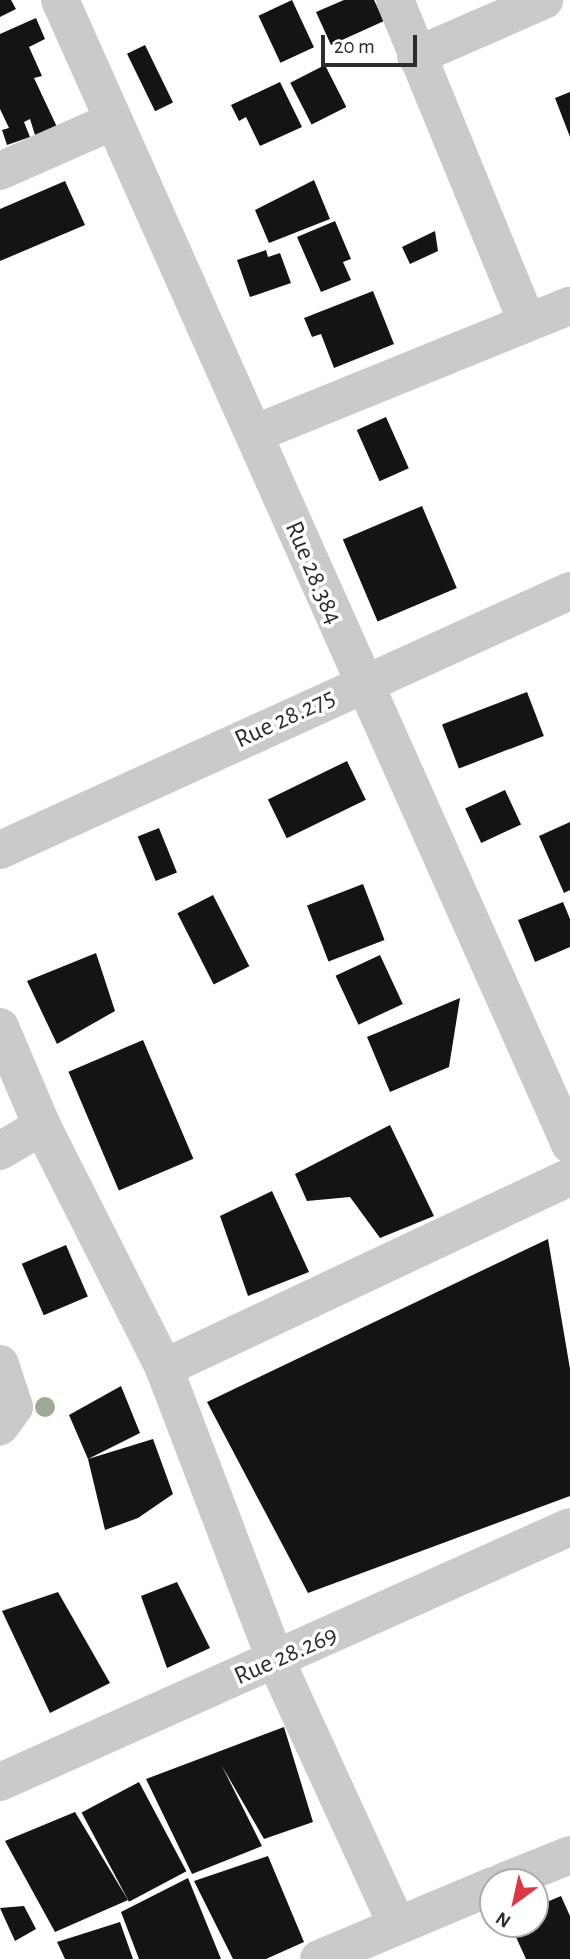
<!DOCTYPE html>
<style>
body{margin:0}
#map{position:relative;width:570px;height:1959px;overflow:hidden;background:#fff;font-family:"Alegreya Sans",sans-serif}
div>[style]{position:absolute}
.building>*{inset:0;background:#141414;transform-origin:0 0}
.minor>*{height:38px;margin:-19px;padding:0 19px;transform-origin:19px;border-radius:19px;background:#cacaca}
.trees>*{width:20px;height:20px;margin:-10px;border-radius:50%;background:#9eab94}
span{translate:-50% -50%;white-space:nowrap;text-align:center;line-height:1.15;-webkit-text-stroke:7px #fff;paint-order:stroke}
.street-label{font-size:26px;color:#2d2d2d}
.north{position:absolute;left:479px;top:1868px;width:70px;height:70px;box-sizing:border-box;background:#fff;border:2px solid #ababab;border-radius:50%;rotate:213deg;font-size:19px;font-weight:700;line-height:28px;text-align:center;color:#2d2d2d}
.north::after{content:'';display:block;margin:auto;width:24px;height:32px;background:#db3841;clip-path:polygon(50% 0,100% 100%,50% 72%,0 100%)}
.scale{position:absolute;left:321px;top:35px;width:96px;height:32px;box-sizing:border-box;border:4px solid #2d2d2d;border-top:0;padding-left:9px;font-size:21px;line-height:24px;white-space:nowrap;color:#2d2d2d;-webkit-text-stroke:5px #fff;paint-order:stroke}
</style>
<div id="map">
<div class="building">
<i style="clip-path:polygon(0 0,11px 0,16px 9px,0 17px)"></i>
<i style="left:292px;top:0;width:52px;height:37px;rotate:65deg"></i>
<i style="clip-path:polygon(344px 0,374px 0,384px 21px,331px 45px,316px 12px)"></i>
<i style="clip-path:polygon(36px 18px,45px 39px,29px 47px,42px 76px,34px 78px,57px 127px,35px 135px,30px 119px,24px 122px,30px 137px,7px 145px,2px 130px,9px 128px,0 109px,0 34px)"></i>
<i style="left:145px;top:45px;width:64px;height:20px;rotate:64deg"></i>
<i style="left:325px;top:65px;width:47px;height:39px;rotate:63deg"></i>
<i style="clip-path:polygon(280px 82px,302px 127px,260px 146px,246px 117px,239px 121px,231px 105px)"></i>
<i style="clip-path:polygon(570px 92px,570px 137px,555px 98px)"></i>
<i style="clip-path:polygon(314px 180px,330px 219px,269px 243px,255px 210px)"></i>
<i style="clip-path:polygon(65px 181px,85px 225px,0 261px,0 209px)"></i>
<i style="clip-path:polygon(335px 221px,351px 259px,343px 262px,351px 280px,321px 292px,297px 237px)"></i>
<i style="clip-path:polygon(435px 231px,438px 251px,410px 264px,402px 247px)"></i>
<i style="clip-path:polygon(266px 250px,268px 257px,280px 253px,291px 283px,250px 297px,237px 260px)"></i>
<i style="clip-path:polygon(373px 291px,394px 344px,334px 368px,321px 334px,312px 337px,304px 318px)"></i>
<i style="left:386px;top:417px;width:56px;height:32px;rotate:66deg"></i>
<i style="left:422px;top:506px;width:89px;height:86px;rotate:67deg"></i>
<i style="left:527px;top:692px;width:47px;height:91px;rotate:69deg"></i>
<i style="left:347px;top:761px;width:43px;height:88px;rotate:64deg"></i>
<i style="left:505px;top:790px;width:38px;height:44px;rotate:65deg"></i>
<i style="clip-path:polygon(570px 822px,570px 890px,564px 893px,539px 836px)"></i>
<i style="left:159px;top:828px;width:48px;height:23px;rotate:68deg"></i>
<i style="left:363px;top:884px;width:60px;height:60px;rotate:69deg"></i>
<i style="left:213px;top:895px;width:80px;height:40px;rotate:63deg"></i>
<i style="clip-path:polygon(563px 902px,570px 919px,570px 947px,535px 962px,518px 920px)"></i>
<i style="clip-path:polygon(96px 953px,115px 1011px,57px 1044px,27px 981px)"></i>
<i style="left:380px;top:955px;width:54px;height:49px;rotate:65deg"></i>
<i style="clip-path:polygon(460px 998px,449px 1067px,390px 1092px,367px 1037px)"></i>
<i style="left:143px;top:1040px;width:129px;height:81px;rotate:67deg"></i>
<i style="clip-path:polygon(390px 1125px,434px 1216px,380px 1238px,350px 1197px,307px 1201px,295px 1174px)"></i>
<i style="clip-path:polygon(272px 1191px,309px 1272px,248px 1296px,220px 1216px)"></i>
<i style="clip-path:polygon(548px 1239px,570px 1369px,570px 1496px,308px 1593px,207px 1402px)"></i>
<i style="left:66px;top:1245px;width:56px;height:48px;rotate:67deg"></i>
<i style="clip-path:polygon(121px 1386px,140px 1433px,88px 1459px,153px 1439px,173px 1494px,138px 1518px,105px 1530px,88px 1459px,69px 1415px)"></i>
<i style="clip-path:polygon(177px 1582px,210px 1648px,167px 1668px,141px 1596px)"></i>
<i style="clip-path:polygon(58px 1592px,110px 1683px,50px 1713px,2px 1611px)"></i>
<i style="clip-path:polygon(284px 1727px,313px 1822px,264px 1839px,222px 1766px,262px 1846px,192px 1874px,146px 1779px)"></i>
<i style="left:139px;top:1782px;width:101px;height:65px;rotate:62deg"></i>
<i style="clip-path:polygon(75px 1812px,128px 1900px,55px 1932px,5px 1841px)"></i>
<i style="clip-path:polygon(268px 1856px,304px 1942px,266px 1959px,233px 1959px,194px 1881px)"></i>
<i style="clip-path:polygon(188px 1878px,221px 1959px,139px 1959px,121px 1912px)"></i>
<i style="clip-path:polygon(561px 1896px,570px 1916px,570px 1959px,526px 1959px,510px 1924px,535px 1924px,535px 1907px)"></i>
<i style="clip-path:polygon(24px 1906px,36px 1929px,15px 1941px,0 1908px)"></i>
<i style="clip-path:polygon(120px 1922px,133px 1959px,65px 1959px,57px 1942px)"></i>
</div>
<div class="minor">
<i style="left:60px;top:0;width:1253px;rotate:65.97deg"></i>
<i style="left:395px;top:0;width:348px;rotate:67.7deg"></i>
<i style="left:416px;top:56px;width:140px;rotate:-23.6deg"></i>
<i style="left:0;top:171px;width:124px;rotate:-23.9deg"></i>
<i style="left:254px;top:434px;width:341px;rotate:-22.1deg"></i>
<i style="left:0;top:850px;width:626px;rotate:-24.44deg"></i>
<i style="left:0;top:1027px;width:108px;rotate:67deg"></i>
<i style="left:42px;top:1126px;width:271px;rotate:63.2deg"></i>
<i style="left:164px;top:1368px;width:314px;rotate:69.1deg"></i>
<i style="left:276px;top:1661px;width:290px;rotate:65.4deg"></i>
<i style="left:0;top:1151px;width:49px;rotate:-30.8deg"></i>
<i style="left:0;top:1364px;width:45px;rotate:72deg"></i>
<i style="left:14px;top:1407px;width:24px;rotate:126deg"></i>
<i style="left:164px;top:1368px;width:449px;rotate:-25.2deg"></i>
<i style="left:0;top:1782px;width:624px;rotate:-24.1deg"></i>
<i style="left:503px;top:1882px;width:72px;rotate:-21.9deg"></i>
<i style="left:319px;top:1959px;width:189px;rotate:-22.8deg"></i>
</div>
<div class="trees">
<i style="left:45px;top:1407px"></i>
</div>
<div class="street-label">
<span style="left:313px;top:573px;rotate:67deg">Rue 28.384</span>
<span style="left:285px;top:719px;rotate:-25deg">Rue 28.275</span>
<span style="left:286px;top:1656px;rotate:-24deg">Rue 28.269</span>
</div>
<div class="north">N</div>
<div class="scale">20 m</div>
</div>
